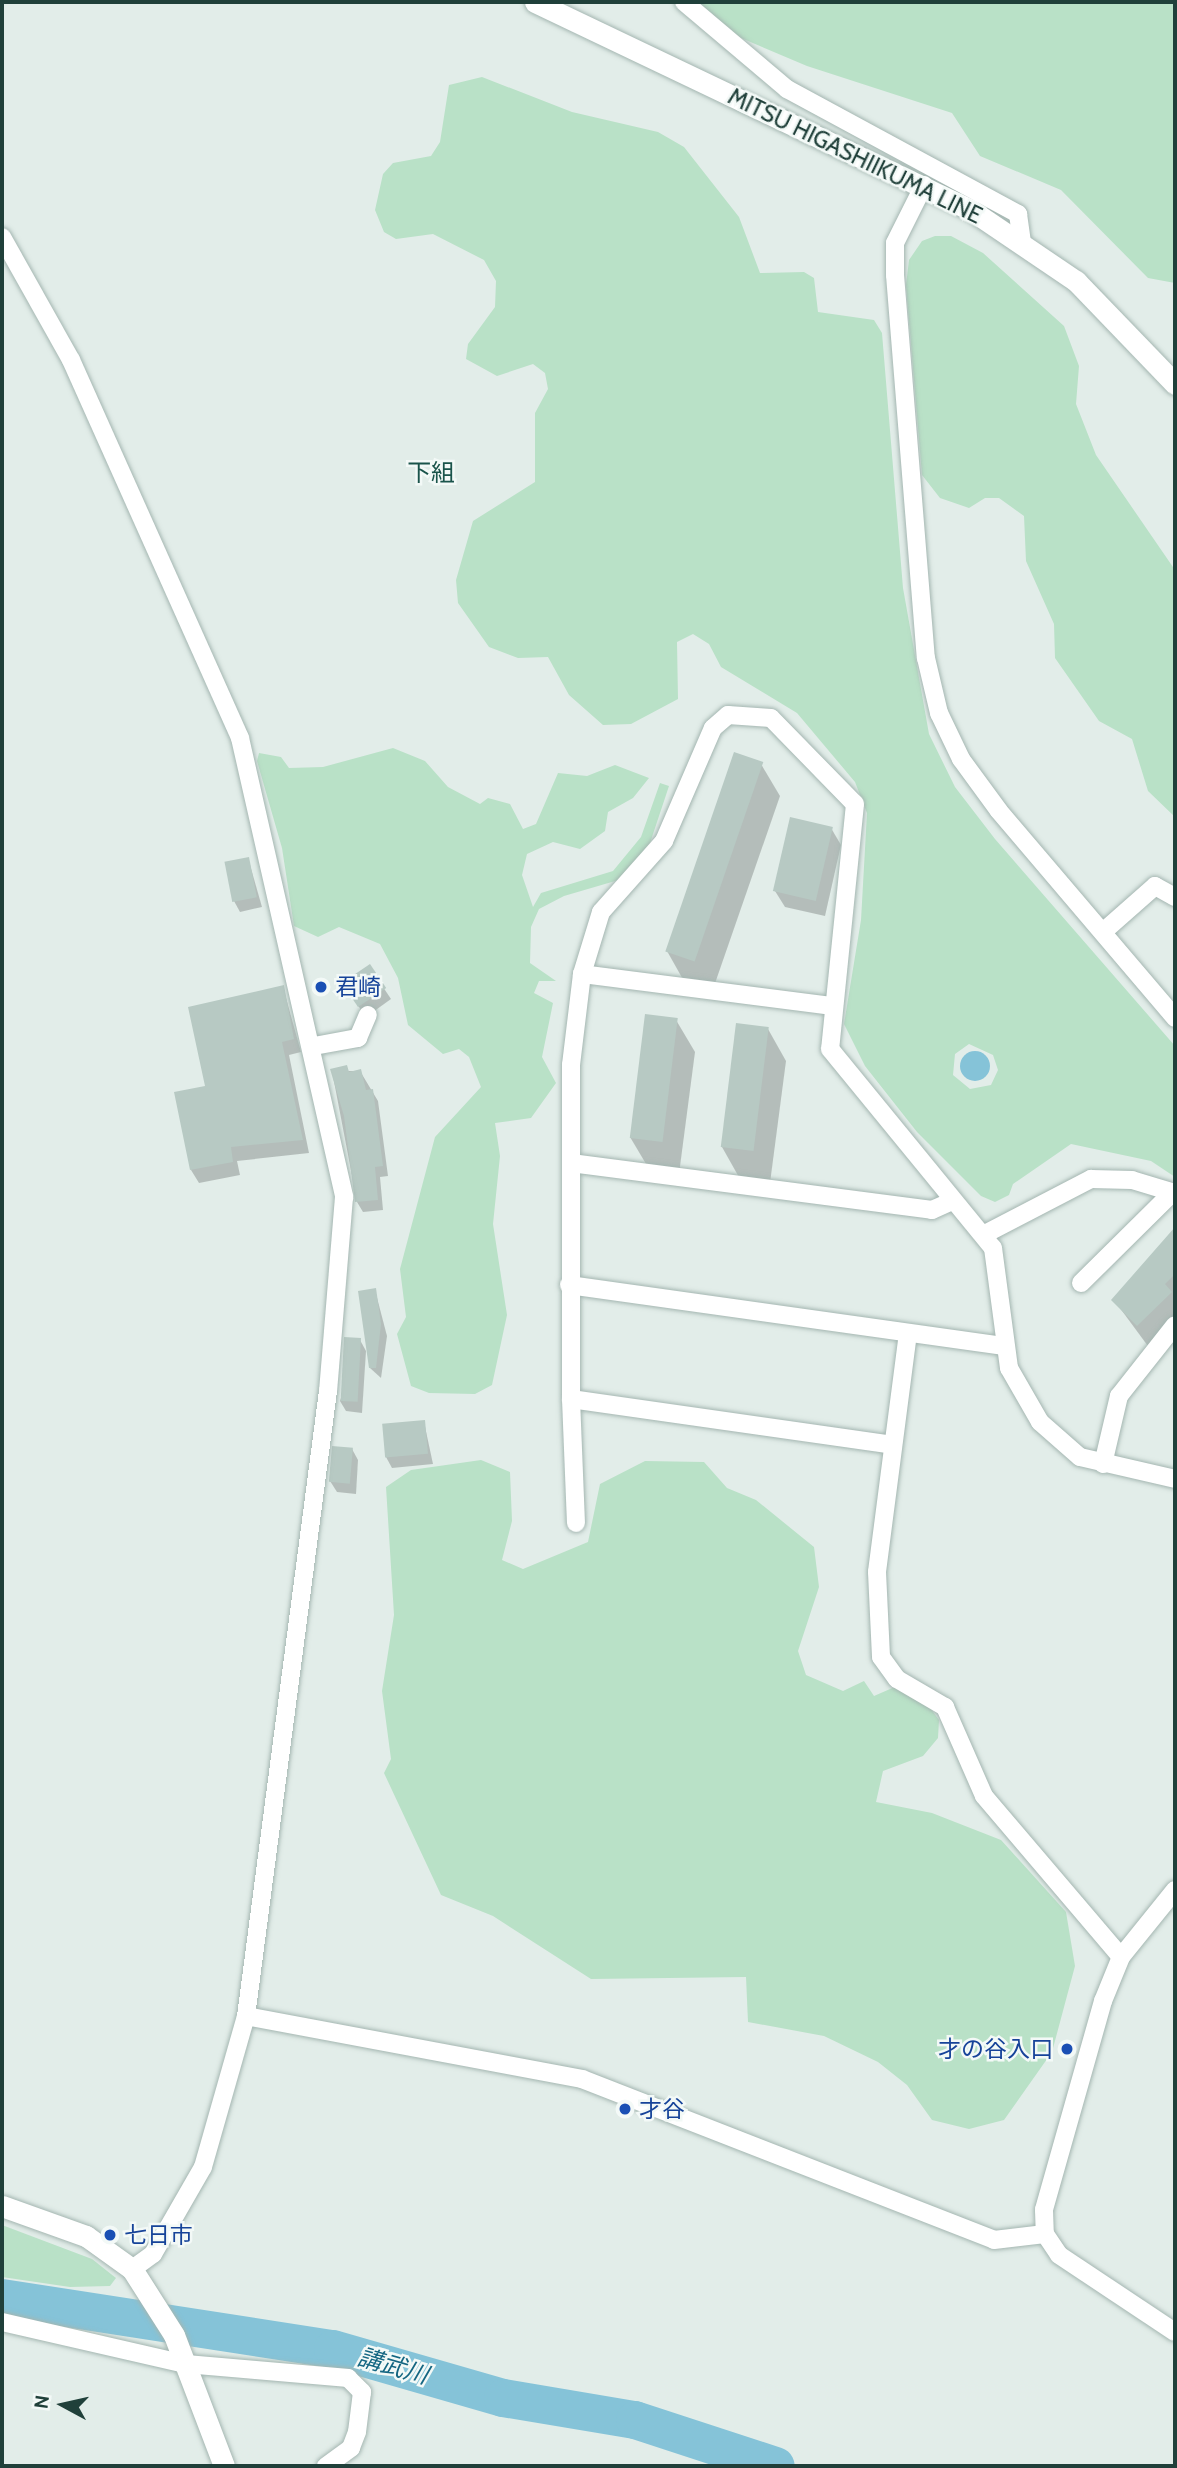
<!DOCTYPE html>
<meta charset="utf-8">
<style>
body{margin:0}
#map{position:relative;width:1177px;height:2468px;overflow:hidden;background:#e2ede9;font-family:Cabin,"Noto Sans JP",sans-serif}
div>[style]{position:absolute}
.green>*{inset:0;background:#b9e1c7}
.water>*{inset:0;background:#85c3d8}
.round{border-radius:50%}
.shadow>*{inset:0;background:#0003}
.river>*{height:38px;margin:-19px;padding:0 19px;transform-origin:19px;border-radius:19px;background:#85c3d8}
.building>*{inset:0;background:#b7c9c3;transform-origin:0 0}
.roads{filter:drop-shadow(0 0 2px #a4b6b1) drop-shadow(0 0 2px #a4b6b1)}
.street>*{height:18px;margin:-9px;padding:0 9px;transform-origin:9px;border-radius:9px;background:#fff}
.secondary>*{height:21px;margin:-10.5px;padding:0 10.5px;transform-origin:10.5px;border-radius:10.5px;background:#fff}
.dots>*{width:19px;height:19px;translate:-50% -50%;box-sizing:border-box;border:4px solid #f3f9f7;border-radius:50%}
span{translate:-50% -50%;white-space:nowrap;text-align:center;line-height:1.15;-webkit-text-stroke:5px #f3f9f7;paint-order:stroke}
.street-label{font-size:23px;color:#20403a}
.transit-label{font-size:23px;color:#164399}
.left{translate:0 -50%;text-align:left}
.right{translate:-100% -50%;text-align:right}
.neighbourhood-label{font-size:24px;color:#1a544b}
.water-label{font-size:24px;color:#146682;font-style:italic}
.frame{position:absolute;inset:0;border:4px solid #20403a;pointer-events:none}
.north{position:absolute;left:28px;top:2370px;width:70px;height:70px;-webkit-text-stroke:5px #f3f9f7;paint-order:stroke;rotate:278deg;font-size:19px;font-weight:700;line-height:28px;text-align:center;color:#20403a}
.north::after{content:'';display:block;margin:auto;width:24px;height:32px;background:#20403a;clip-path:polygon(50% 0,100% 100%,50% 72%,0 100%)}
</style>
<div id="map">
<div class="green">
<i style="clip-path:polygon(676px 2px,1175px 2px,1175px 283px,1148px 278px,1061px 190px,980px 156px,952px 113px,807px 66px,701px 21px)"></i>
<i style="clip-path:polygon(evenodd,482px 77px,572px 112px,658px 132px,684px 147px,739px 217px,760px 273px,804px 272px,814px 278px,818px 312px,874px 320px,882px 333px,903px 588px,929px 734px,955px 787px,995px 839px,1175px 1046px,1175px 1177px,1151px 1161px,1071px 1144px,1013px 1184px,1009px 1195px,995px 1202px,981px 1196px,917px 1132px,865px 1066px,844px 1024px,861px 920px,867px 813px,855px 782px,797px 713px,721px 667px,709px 644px,693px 634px,677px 642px,678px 699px,631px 724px,603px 725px,569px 695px,548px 657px,518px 658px,489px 647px,458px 603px,456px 580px,473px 521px,535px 482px,535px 413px,548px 389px,545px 373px,533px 364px,497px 376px,466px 359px,468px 344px,495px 307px,496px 281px,484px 260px,433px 234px,396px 239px,384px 232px,375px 210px,383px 174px,393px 163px,431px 156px,440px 142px,449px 85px,482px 77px,969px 1044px,993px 1055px,998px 1070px,991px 1085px,970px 1089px,953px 1075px,955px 1054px,969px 1044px)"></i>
<i style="clip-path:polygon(935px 236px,951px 236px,983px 253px,1064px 326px,1079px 366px,1076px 404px,1096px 455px,1175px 570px,1175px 817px,1148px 791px,1132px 739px,1099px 721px,1055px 658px,1054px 624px,1026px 561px,1024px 516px,999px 498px,985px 498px,969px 508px,940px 498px,922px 475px,906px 285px,909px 260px,922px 241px)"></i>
<i style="clip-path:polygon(393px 748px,425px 761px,448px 787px,480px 804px,488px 798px,510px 804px,523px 829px,536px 824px,558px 773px,587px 776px,615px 765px,649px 778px,633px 798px,608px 812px,605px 831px,580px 849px,553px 842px,527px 854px,522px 875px,533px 907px,541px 893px,613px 871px,641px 837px,660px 783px,669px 786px,650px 843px,622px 879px,564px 896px,539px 909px,531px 927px,530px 963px,556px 981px,539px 981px,534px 993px,553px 1003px,542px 1057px,556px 1083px,531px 1118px,495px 1123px,500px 1156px,493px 1224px,507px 1315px,492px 1385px,475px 1394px,429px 1393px,411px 1386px,397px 1334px,406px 1317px,400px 1269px,435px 1137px,481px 1087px,469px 1057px,459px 1049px,443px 1054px,408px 1025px,398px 978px,380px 944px,339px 927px,318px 937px,294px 926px,282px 848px,257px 761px,259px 753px,281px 757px,289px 768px,323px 767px)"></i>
<i style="clip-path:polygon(481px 1460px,510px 1472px,512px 1521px,502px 1560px,523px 1569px,588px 1542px,600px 1484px,645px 1461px,704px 1462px,727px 1488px,756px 1500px,814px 1547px,819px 1587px,798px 1651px,806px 1675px,843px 1691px,864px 1681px,874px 1696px,897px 1686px,928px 1705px,939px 1720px,938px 1738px,923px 1756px,883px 1771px,876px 1802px,932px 1813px,1001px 1840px,1066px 1912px,1075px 1966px,1052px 2052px,1004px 2120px,969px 2129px,932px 2120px,907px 2085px,878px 2062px,824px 2036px,748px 2022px,746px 1977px,591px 1979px,493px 1916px,441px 1895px,384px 1773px,391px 1759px,382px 1691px,394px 1615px,386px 1487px,411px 1470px)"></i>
<i style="clip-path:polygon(2px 2225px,92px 2259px,116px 2278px,110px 2286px,70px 2287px,2px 2277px)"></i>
</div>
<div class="water">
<i class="round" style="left:960px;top:1051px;width:30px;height:30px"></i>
</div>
<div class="shadow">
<i style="clip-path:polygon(761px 764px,780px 796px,712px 992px,685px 983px,667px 951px)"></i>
<i style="clip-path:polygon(831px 828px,841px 845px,825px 916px,785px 907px,775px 891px)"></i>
<i style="clip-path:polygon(248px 858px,262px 907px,240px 912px,234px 901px)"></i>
<i style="clip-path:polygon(369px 966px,391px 999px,366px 1017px,350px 994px)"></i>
<i style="clip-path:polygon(283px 987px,301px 1052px,289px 1055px,309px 1153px,237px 1161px,240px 1175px,199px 1183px,191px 1170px,207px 1087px)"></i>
<i style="clip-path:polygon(676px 1020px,695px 1052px,679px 1174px,649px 1169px,630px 1137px)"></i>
<i style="clip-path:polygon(768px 1029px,786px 1061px,770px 1183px,740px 1179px,722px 1147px)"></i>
<i style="clip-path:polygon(332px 1071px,360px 1071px,378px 1101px,388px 1176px,380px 1177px,383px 1210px,363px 1212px,357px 1202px)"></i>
<i style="clip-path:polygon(1175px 1230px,1175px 1338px,1156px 1357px,1114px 1300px)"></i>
<i style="clip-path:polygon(375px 1290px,387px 1336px,381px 1378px,370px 1368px)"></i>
<i style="clip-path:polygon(360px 1340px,366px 1351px,362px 1413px,346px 1411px,340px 1401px)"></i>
<i style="clip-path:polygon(424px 1422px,433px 1464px,392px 1468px,386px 1457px)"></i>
<i style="clip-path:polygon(352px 1449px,358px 1460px,356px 1494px,337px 1492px,330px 1481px)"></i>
</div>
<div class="river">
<i style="left:2px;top:2298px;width:335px;rotate:8.8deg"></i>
<i style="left:333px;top:2349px;width:177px;rotate:16.1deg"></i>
<i style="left:503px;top:2398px;width:134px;rotate:9.5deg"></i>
<i style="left:635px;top:2420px;width:148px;rotate:18.1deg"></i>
</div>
<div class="building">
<i style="left:734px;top:752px;width:31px;height:211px;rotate:19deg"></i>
<i style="left:790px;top:817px;width:44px;height:76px;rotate:13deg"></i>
<i style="left:249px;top:857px;width:41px;height:25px;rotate:79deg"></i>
<i style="left:370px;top:964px;width:29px;height:34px;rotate:56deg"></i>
<i style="clip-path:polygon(284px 985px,294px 1039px,282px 1042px,303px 1140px,231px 1147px,233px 1162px,190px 1170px,174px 1092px,205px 1086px,188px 1007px)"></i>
<i style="left:645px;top:1014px;width:33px;height:125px;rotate:7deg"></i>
<i style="left:736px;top:1023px;width:33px;height:125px;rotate:7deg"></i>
<i style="clip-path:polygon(347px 1065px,349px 1072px,361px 1069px,366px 1090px,373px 1089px,383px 1166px,375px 1167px,378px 1200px,355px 1202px,344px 1116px,330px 1069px)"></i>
<i style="clip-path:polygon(1175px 1227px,1175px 1274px,1165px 1284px,1172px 1292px,1137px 1326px,1111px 1300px)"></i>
<i style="clip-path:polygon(376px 1288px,381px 1324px,376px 1368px,369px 1368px,358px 1291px)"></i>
<i style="left:344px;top:1337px;width:17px;height:64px;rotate:3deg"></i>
<i style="left:425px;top:1420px;width:34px;height:43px;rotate:85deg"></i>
<i style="left:332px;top:1446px;width:21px;height:36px;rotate:5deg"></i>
</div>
<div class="roads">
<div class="street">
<i style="left:684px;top:2px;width:135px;rotate:40.2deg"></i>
<i style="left:787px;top:89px;width:263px;rotate:28.4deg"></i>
<i style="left:1018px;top:214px;width:27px;rotate:82deg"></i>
<i style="left:924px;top:185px;width:65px;rotate:116.6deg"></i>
<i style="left:895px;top:243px;width:32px;rotate:90deg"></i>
<i style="left:895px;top:275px;width:384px;rotate:85.4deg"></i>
<i style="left:926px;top:658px;width:57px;rotate:76.7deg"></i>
<i style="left:939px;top:713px;width:51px;rotate:64.4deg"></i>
<i style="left:961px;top:759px;width:64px;rotate:53.8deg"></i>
<i style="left:999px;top:811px;width:272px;rotate:49.6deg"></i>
<i style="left:2px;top:237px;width:141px;rotate:60.7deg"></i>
<i style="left:71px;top:360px;width:414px;rotate:65.9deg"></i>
<i style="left:240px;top:738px;width:471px;rotate:77.2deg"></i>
<i style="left:344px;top:1197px;width:195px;rotate:94.7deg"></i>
<i style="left:328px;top:1391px;width:630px;rotate:97.47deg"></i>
<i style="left:246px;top:2016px;width:157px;rotate:105.9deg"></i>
<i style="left:203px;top:2167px;width:100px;rotate:119.9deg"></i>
<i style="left:153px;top:2254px;width:26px;rotate:144deg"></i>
<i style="left:1104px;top:931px;width:68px;rotate:-41.4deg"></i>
<i style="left:1155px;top:886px;width:23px;rotate:29deg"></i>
<i style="left:582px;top:974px;width:65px;rotate:-73deg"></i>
<i style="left:601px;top:912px;width:95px;rotate:-48.4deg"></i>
<i style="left:664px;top:841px;width:123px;rotate:-66.6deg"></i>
<i style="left:713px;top:728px;width:20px;rotate:-41deg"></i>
<i style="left:728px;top:715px;width:43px;rotate:4deg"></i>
<i style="left:771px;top:718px;width:120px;rotate:45.7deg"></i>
<i style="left:855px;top:804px;width:246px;rotate:95.8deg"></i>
<i style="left:830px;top:1049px;width:257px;rotate:50.7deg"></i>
<i style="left:993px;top:1248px;width:121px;rotate:82.4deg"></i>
<i style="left:1009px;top:1368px;width:62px;rotate:60.1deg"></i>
<i style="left:1040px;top:1422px;width:53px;rotate:41.2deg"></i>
<i style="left:1080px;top:1457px;width:98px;rotate:13deg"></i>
<i style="left:832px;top:1006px;width:252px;rotate:-172.7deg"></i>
<i style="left:582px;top:974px;width:92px;rotate:96.9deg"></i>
<i style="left:571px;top:1065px;width:98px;rotate:90deg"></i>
<i style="left:571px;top:1163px;width:364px;rotate:7.4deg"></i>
<i style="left:932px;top:1210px;width:20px;rotate:-24deg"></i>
<i style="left:314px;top:1046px;width:45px;rotate:-10.3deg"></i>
<i style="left:358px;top:1038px;width:25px;rotate:-67deg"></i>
<i style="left:571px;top:1163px;width:236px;rotate:90deg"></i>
<i style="left:571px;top:1399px;width:325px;rotate:8.1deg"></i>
<i style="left:983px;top:1235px;width:122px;rotate:-27.4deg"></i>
<i style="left:1091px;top:1179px;width:41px;rotate:1.4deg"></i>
<i style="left:1132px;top:1180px;width:45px;rotate:16.8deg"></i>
<i style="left:1081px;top:1283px;width:129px;rotate:-44.7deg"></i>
<i style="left:569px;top:1285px;width:438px;rotate:8deg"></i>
<i style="left:908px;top:1333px;width:241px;rotate:97.4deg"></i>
<i style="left:877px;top:1572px;width:85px;rotate:87.3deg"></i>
<i style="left:881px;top:1657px;width:27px;rotate:54deg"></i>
<i style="left:897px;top:1679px;width:56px;rotate:30.3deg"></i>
<i style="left:945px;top:1707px;width:97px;rotate:66.3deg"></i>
<i style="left:984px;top:1796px;width:211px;rotate:49.6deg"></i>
<i style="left:571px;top:1399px;width:124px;rotate:87.7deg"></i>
<i style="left:1103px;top:1464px;width:70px;rotate:-76.8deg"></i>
<i style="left:1119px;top:1396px;width:90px;rotate:-51.7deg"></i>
<i style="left:1175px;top:1890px;width:86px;rotate:128.9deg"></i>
<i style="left:1121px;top:1957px;width:48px;rotate:112.2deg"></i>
<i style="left:1103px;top:2001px;width:217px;rotate:105.8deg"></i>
<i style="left:1044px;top:2210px;width:24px;rotate:88deg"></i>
<i style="left:1045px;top:2234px;width:25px;rotate:56deg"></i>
<i style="left:1059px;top:2255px;width:139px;rotate:33.6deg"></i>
<i style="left:246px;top:2016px;width:342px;rotate:10.6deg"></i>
<i style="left:582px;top:2079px;width:442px;rotate:21.3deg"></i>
<i style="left:994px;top:2240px;width:51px;rotate:-6.7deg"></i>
<i style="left:2px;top:2322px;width:189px;rotate:12.9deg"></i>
<i style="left:186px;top:2364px;width:163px;rotate:4.9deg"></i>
<i style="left:348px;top:2378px;width:20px;rotate:45deg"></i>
<i style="left:362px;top:2392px;width:40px;rotate:97.1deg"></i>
<i style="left:357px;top:2432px;width:17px;rotate:111deg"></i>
<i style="left:351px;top:2448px;width:31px;rotate:144deg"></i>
</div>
<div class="secondary">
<i style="left:535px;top:2px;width:483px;rotate:25.5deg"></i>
<i style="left:971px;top:210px;width:127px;rotate:34.1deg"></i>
<i style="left:1076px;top:281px;width:143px;rotate:46.1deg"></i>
<i style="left:2px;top:2206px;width:89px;rotate:19.7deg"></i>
<i style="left:86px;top:2236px;width:57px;rotate:35.7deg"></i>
<i style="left:132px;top:2269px;width:78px;rotate:57.5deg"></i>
<i style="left:174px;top:2335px;width:140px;rotate:69.1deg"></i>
</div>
</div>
<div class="dots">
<i style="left:321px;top:987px;background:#1a4fb4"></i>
<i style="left:1067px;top:2049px;background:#1a4fb4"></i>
<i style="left:625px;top:2109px;background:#1a4fb4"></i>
<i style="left:110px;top:2235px;background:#1a4fb4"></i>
</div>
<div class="street-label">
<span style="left:855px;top:156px;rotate:26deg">MITSU HIGASHIIKUMA LINE</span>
</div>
<div class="transit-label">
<span class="left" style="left:335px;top:987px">君崎</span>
<span class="right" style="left:1053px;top:2049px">才の谷入口</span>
<span class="left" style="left:639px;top:2109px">才谷</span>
<span class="left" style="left:124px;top:2235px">七日市</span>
</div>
<div class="neighbourhood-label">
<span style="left:431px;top:473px">下組</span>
</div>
<div class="water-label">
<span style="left:393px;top:2366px;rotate:16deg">講武川</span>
</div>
<div class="frame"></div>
<div class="north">N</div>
</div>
